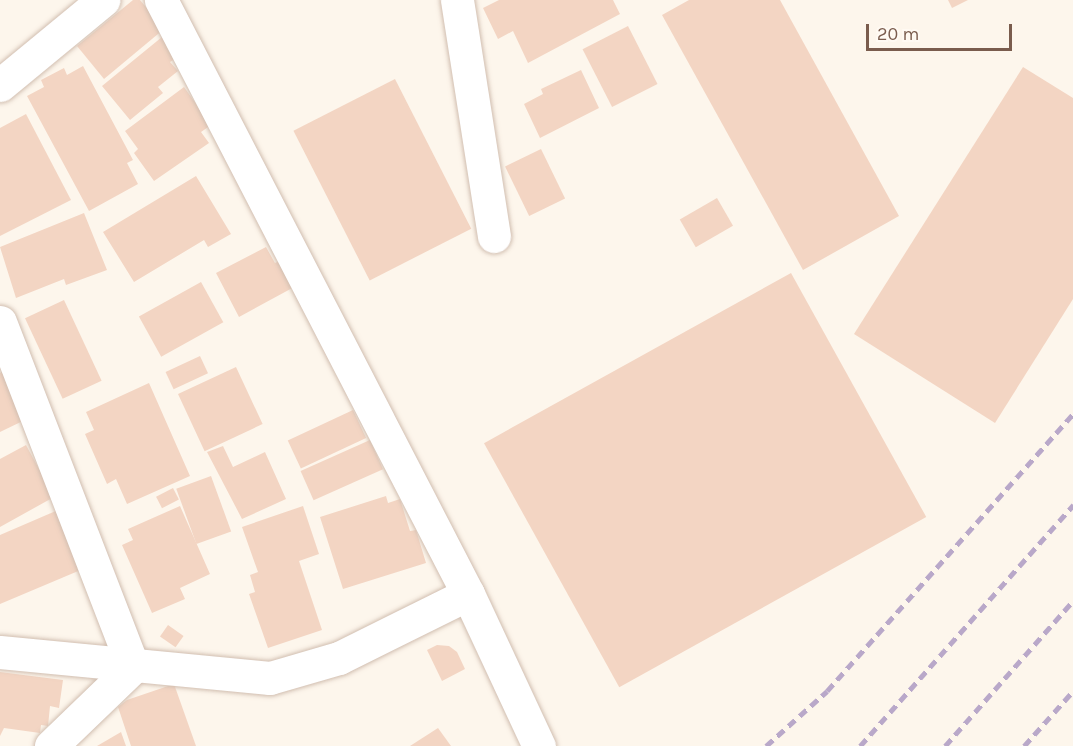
<!DOCTYPE html>
<style>
body{margin:0}
#map{position:relative;width:1073px;height:746px;overflow:hidden;background:#fdf6ec;font-family:Karla,sans-serif}
div>[style]{position:absolute}
.building>*{inset:0;background:#f3d5c3;transform-origin:0 0}
.roads{filter:drop-shadow(0 0 2px #d1beb0) drop-shadow(0 0 2px #d1beb0)}
.minor>*{height:33px;margin:-16.5px;padding:0 16.5px;transform-origin:16.5px;border-radius:16.5px;background:#fff}
.rail>*{height:4.5px;margin-top:-2.25px;transform-origin:0;background:repeating-linear-gradient(90deg,#b9a8c9 0 9px,transparent 0 15px)}
span{translate:-50% -50%;white-space:nowrap;text-align:center;line-height:1.15;-webkit-text-stroke:4.5px #fffaf3;paint-order:stroke}
.scale{position:absolute;left:866px;top:24px;width:146px;height:27px;box-sizing:border-box;border:3px solid #7a5c4d;border-top:0;padding-left:8px;font-size:18px;line-height:21px;white-space:nowrap;color:#7a5c4d;-webkit-text-stroke:4px #fffaf3;paint-order:stroke}
</style>
<div id="map">
<div class="building">
<i style="clip-path:polygon(133px 0,140px 0,164px 29px,104px 79px,77px 46px)"></i>
<i style="clip-path:polygon(499px 0,613px 0,620px 14px,528px 63px,513px 31px,498px 39px,483px 8px)"></i>
<i style="clip-path:polygon(689px 0,780px 0,899px 216px,803px 270px,662px 15px)"></i>
<i style="clip-path:polygon(948px 0,968px 0,952px 8px)"></i>
<i style="left:628px;top:26px;width:65px;height:51px;rotate:63deg"></i>
<i style="clip-path:polygon(162px 37px,178px 57px,170px 62px,178px 71px,158px 87px,163px 93px,130px 120px,102px 86px)"></i>
<i style="clip-path:polygon(83px 66px,133px 160px,127px 163px,138px 184px,89px 211px,27px 96px,44px 87px,41px 80px,64px 68px,67px 75px)"></i>
<i style="clip-path:polygon(1023px 67px,1073px 98px,1073px 299px,995px 423px,854px 334px)"></i>
<i style="clip-path:polygon(581px 70px,599px 108px,540px 138px,524px 104px,543px 94px,541px 89px)"></i>
<i style="left:395px;top:79px;width:168px;height:114px;rotate:63deg"></i>
<i style="clip-path:polygon(184px 87px,211px 125px,201px 132px,209px 143px,154px 181px,134px 153px,138px 149px,125px 131px)"></i>
<i style="clip-path:polygon(26px 114px,71px 200px,0 236px,0 128px)"></i>
<i style="left:541px;top:149px;width:55px;height:40px;rotate:64deg"></i>
<i style="clip-path:polygon(196px 176px,231px 234px,208px 247px,204px 240px,134px 282px,103px 232px)"></i>
<i style="left:717px;top:198px;width:32px;height:43px;rotate:60deg"></i>
<i style="clip-path:polygon(84px 213px,107px 270px,66px 285px,64px 279px,16px 298px,0 247px)"></i>
<i style="clip-path:polygon(266px 247px,275px 263px,282px 260px,296px 286px,239px 317px,216px 273px)"></i>
<i style="left:791px;top:273px;width:279px;height:351px;rotate:61deg"></i>
<i style="left:201px;top:282px;width:46px;height:71px;rotate:61deg"></i>
<i style="left:64px;top:300px;width:89px;height:43px;rotate:65deg"></i>
<i style="left:200px;top:356px;width:19px;height:38px;rotate:65deg"></i>
<i style="left:236px;top:367px;width:63px;height:64px;rotate:65deg"></i>
<i style="clip-path:polygon(9px 368px,29px 418px,0 432px,0 373px)"></i>
<i style="clip-path:polygon(149px 383px,190px 476px,127px 504px,116px 479px,107px 484px,85px 434px,94px 430px,86px 412px)"></i>
<i style="left:353px;top:410px;width:31px;height:72px;rotate:65deg"></i>
<i style="left:370px;top:440px;width:32px;height:76px;rotate:66deg"></i>
<i style="clip-path:polygon(26px 445px,54px 497px,0 527px,0 459px)"></i>
<i style="clip-path:polygon(223px 446px,233px 467px,265px 452px,286px 499px,242px 519px,207px 452px)"></i>
<i style="left:211px;top:476px;width:59px;height:37px;rotate:70deg"></i>
<i style="left:173px;top:488px;width:13px;height:19px;rotate:63deg"></i>
<i style="clip-path:polygon(386px 496px,388px 503px,400px 499px,410px 531px,416px 530px,426px 563px,343px 589px,320px 517px)"></i>
<i style="clip-path:polygon(180px 506px,210px 574px,180px 588px,185px 599px,152px 613px,122px 545px,133px 540px,128px 529px)"></i>
<i style="clip-path:polygon(303px 506px,319px 554px,299px 561px,322px 630px,268px 648px,249px 594px,255px 592px,250px 575px,258px 572px,242px 527px)"></i>
<i style="clip-path:polygon(58px 510px,83px 569px,0 604px,0 535px)"></i>
<i style="left:168px;top:625px;width:19px;height:14px;rotate:35deg"></i>
<i style="clip-path:polygon(437px 645px,449px 646px,457px 652px,465px 669px,442px 681px,427px 650px)"></i>
<i style="clip-path:polygon(0 672px,63px 680px,59px 708px,50px 706px,48px 726px,41px 725px,40px 733px,4px 728px,0 736px)"></i>
<i style="clip-path:polygon(174px 684px,196px 746px,131px 746px,118px 707px,127px 700px)"></i>
<i style="clip-path:polygon(438px 728px,451px 746px,410px 746px)"></i>
<i style="clip-path:polygon(121px 732px,126px 746px,97px 746px)"></i>
</div>
<div class="roads">
<div class="minor">
<i style="left:457px;top:0;width:239px;rotate:81.1deg"></i>
<i style="left:0;top:85px;width:134px;rotate:-39.5deg"></i>
<i style="left:0;top:322px;width:370px;rotate:68.9deg"></i>
<i style="left:133px;top:667px;width:114px;rotate:136.1deg"></i>
<i style="left:468px;top:594px;width:168px;rotate:65deg"></i>
<i style="left:0;top:652px;width:271px;rotate:5.5deg"></i>
<i style="left:270px;top:678px;width:72px;rotate:-16.2deg"></i>
<i style="left:339px;top:658px;width:144px;rotate:-26.4deg"></i>
<i style="left:468px;top:594px;width:669px;rotate:-117.33deg"></i>
</div>
</div>
<div class="rail">
<i style="left:766px;top:746px;width:82px;rotate:-42deg"></i>
<i style="left:827px;top:691px;width:370px;rotate:-48.4deg"></i>
<i style="left:860px;top:746px;width:322px;rotate:-48.5deg"></i>
<i style="left:945px;top:746px;width:193px;rotate:-48.6deg"></i>
<i style="left:1024px;top:746px;width:74px;rotate:-48.3deg"></i>
</div>
<div class="scale">20 m</div>
</div>
